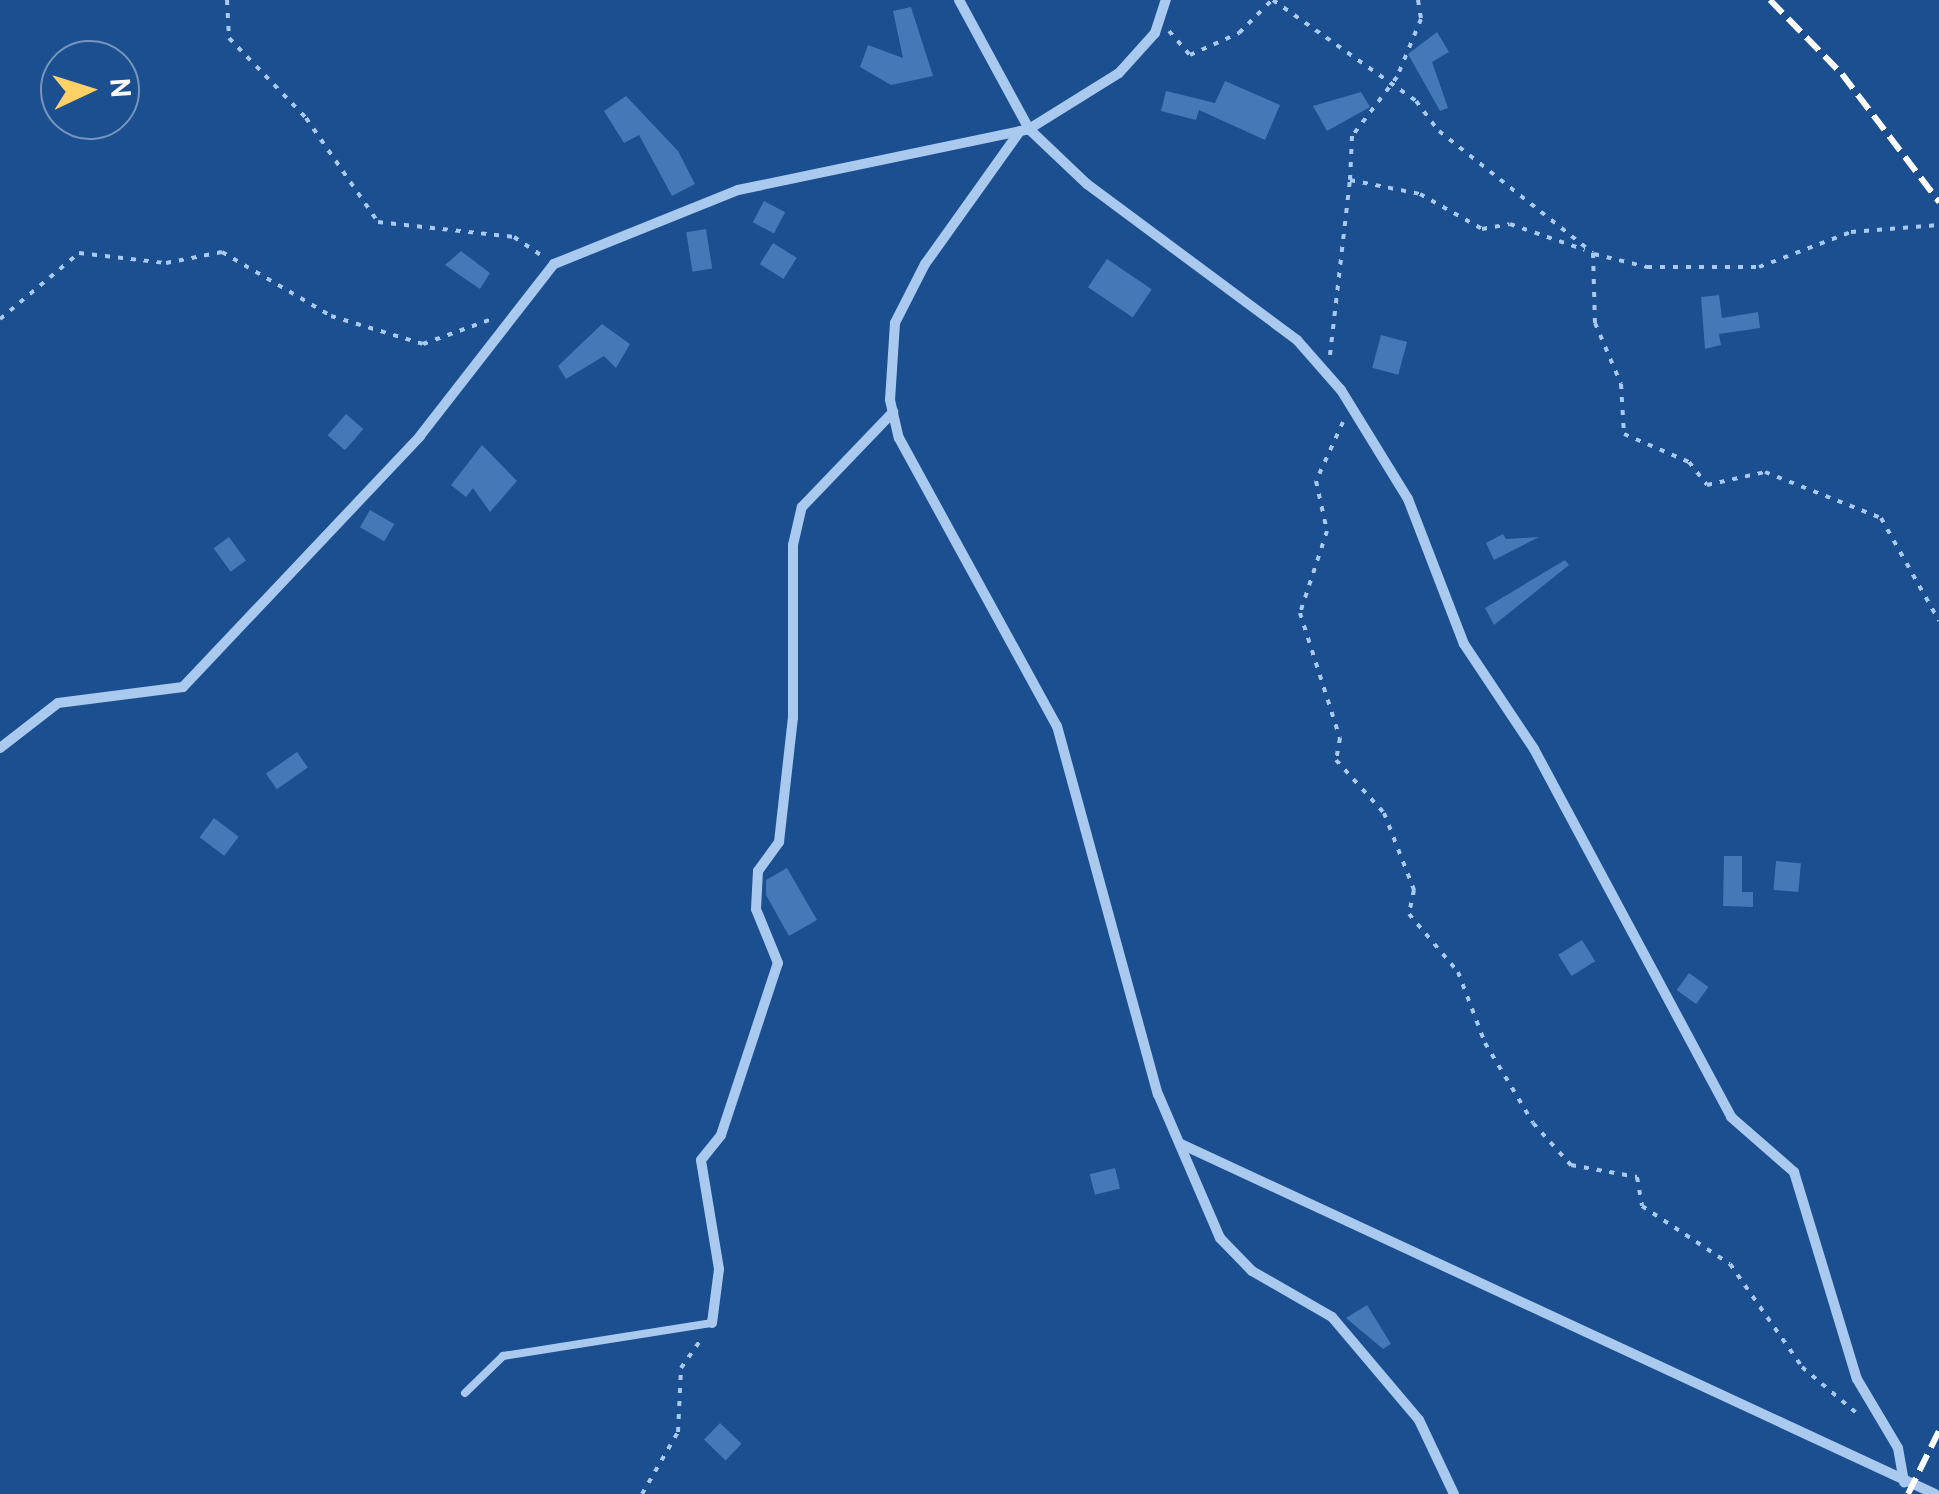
<!DOCTYPE html>
<style>
body{margin:0}
#map{position:relative;width:1939px;height:1494px;overflow:hidden;background:#1b4f8f;font-family:Overpass,sans-serif}
div>[style]{position:absolute}
.building>*{inset:0;background:#4478b7;transform-origin:0 0}
.path>*{height:4px;margin-top:-2px;transform-origin:0;background:repeating-linear-gradient(90deg,#a9c9ee 0 5px,transparent 0 13px)}
.service>*{height:8px;margin:-4px;padding:0 4px;transform-origin:4px;border-radius:4px;background:#a9c9ee}
.minor>*{height:10px;margin:-5px;padding:0 5px;transform-origin:5px;border-radius:5px;background:#a9c9ee}
.rail>*{height:6px;margin-top:-3px;transform-origin:0;background:repeating-linear-gradient(90deg,#fff 0 18px,transparent 0 26px)}
span{translate:-50% -50%;white-space:nowrap;text-align:center;line-height:1.15;-webkit-text-stroke:9px #1b4f8f;paint-order:stroke}
.north{position:absolute;left:40px;top:40px;width:100px;height:100px;box-sizing:border-box;background:#1b4f8f;border:2px solid #7695bc;border-radius:50%;rotate:86deg;font-size:28px;font-weight:700;line-height:40px;text-align:center;color:#fff}
.north::after{content:'';display:block;margin:auto;width:35px;height:45px;background:#ffd166;clip-path:polygon(50% 0,100% 100%,50% 72%,0 100%)}
</style>
<div id="map">
<div class="building">
<i style="clip-path:polygon(911px 7px,933px 76px,891px 85px,860px 67px,868px 45px,903px 58px,893px 11px)"></i>
<i style="clip-path:polygon(1437px 32px,1449px 52px,1432px 62px,1448px 108px,1440px 111px,1408px 54px)"></i>
<i style="clip-path:polygon(1225px 81px,1280px 105px,1265px 140px,1199px 110px,1196px 120px,1161px 111px,1166px 91px,1215px 103px)"></i>
<i style="clip-path:polygon(1361px 92px,1370px 107px,1327px 131px,1313px 106px)"></i>
<i style="clip-path:polygon(626px 96px,678px 151px,695px 184px,672px 196px,639px 135px,624px 143px,604px 111px)"></i>
<i style="left:764px;top:201px;width:24px;height:24px;rotate:28deg"></i>
<i style="left:706px;top:229px;width:40px;height:20px;rotate:81deg"></i>
<i style="left:773px;top:243px;width:28px;height:25px;rotate:32deg"></i>
<i style="clip-path:polygon(461px 251px,490px 273px,480px 289px,445px 265px)"></i>
<i style="left:1107px;top:259px;width:54px;height:34px;rotate:34deg"></i>
<i style="clip-path:polygon(1719px 295px,1722px 318px,1758px 312px,1760px 328px,1719px 334px,1721px 345px,1705px 349px,1701px 297px)"></i>
<i style="clip-path:polygon(602px 324px,630px 344px,616px 368px,604px 356px,566px 379px,558px 366px)"></i>
<i style="left:1381px;top:335px;width:27px;height:34px;rotate:15deg"></i>
<i style="left:346px;top:414px;width:23px;height:28px;rotate:41deg"></i>
<i style="clip-path:polygon(482px 445px,517px 481px,490px 512px,473px 488px,466px 497px,451px 485px)"></i>
<i style="left:370px;top:510px;width:28px;height:20px;rotate:30deg"></i>
<i style="clip-path:polygon(1503px 534px,1506px 539px,1539px 537px,1494px 560px,1486px 543px)"></i>
<i style="left:229px;top:537px;width:29px;height:19px;rotate:54deg"></i>
<i style="clip-path:polygon(1565px 560px,1569px 565px,1494px 625px,1485px 608px)"></i>
<i style="left:297px;top:752px;width:19px;height:38px;rotate:55deg"></i>
<i style="left:214px;top:818px;width:31px;height:24px;rotate:37deg"></i>
<i style="clip-path:polygon(1724px 856px,1742px 856px,1742px 892px,1753px 892px,1753px 907px,1723px 906px)"></i>
<i style="left:1776px;top:861px;width:25px;height:29px;rotate:5deg"></i>
<i style="clip-path:polygon(787px 868px,817px 920px,789px 936px,766px 895px,766px 880px)"></i>
<i style="left:1582px;top:940px;width:25px;height:28px;rotate:58deg"></i>
<i style="left:1689px;top:973px;width:24px;height:21px;rotate:36deg"></i>
<i style="left:1115px;top:1168px;width:21px;height:26px;rotate:76deg"></i>
<i style="clip-path:polygon(1367px 1305px,1391px 1344px,1383px 1349px,1346px 1318px)"></i>
<i style="left:720px;top:1423px;width:30px;height:23px;rotate:44deg"></i>
</div>
<div class="path">
<i style="left:227px;top:0;width:38px;rotate:87deg"></i>
<i style="left:229px;top:38px;width:111px;rotate:46.1deg"></i>
<i style="left:306px;top:118px;width:126px;rotate:55.3deg"></i>
<i style="left:378px;top:222px;width:137px;rotate:6.3deg"></i>
<i style="left:514px;top:237px;width:34px;rotate:34deg"></i>
<i style="left:1273px;top:0;width:175px;rotate:35.2deg"></i>
<i style="left:1416px;top:101px;width:38px;rotate:53deg"></i>
<i style="left:1439px;top:131px;width:196px;rotate:38.4deg"></i>
<i style="left:1593px;top:253px;width:70px;rotate:88.4deg"></i>
<i style="left:1595px;top:323px;width:66px;rotate:66.9deg"></i>
<i style="left:1621px;top:384px;width:50px;rotate:86.6deg"></i>
<i style="left:1624px;top:434px;width:71px;rotate:23.3deg"></i>
<i style="left:1689px;top:462px;width:29px;rotate:52deg"></i>
<i style="left:1707px;top:485px;width:59px;rotate:-12.6deg"></i>
<i style="left:1765px;top:472px;width:125px;rotate:21.6deg"></i>
<i style="left:1881px;top:518px;width:118px;rotate:60.6deg"></i>
<i style="left:1418px;top:0;width:19px;rotate:81deg"></i>
<i style="left:1421px;top:19px;width:63px;rotate:112.5deg"></i>
<i style="left:1397px;top:77px;width:74px;rotate:127.3deg"></i>
<i style="left:1352px;top:136px;width:44px;rotate:92.6deg"></i>
<i style="left:1350px;top:180px;width:71px;rotate:11.3deg"></i>
<i style="left:1420px;top:194px;width:71px;rotate:29.4deg"></i>
<i style="left:1482px;top:229px;width:28px;rotate:-10deg"></i>
<i style="left:1510px;top:224px;width:79px;rotate:19.1deg"></i>
<i style="left:1169px;top:31px;width:32px;rotate:49deg"></i>
<i style="left:1190px;top:55px;width:54px;rotate:-24.2deg"></i>
<i style="left:1239px;top:33px;width:45px;rotate:-45deg"></i>
<i style="left:1594px;top:254px;width:55px;rotate:13.8deg"></i>
<i style="left:1647px;top:267px;width:112px"></i>
<i style="left:1759px;top:267px;width:98px;rotate:-20.8deg"></i>
<i style="left:1851px;top:232px;width:88px;rotate:-4.5deg"></i>
<i style="left:0;top:319px;width:103px;rotate:-39.9deg"></i>
<i style="left:79px;top:253px;width:88px;rotate:6.6deg"></i>
<i style="left:166px;top:263px;width:57px;rotate:-11.1deg"></i>
<i style="left:222px;top:252px;width:126px;rotate:30.4deg"></i>
<i style="left:331px;top:316px;width:96px;rotate:16.9deg"></i>
<i style="left:423px;top:344px;width:73px;rotate:-19.9deg"></i>
<i style="left:1330px;top:355px;width:176px;rotate:-83.5deg"></i>
<i style="left:1343px;top:422px;width:65px;rotate:114.6deg"></i>
<i style="left:1316px;top:481px;width:51px;rotate:77.6deg"></i>
<i style="left:1327px;top:531px;width:86px;rotate:108.2deg"></i>
<i style="left:1300px;top:613px;width:131px;rotate:72.3deg"></i>
<i style="left:1340px;top:738px;width:22px;rotate:100deg"></i>
<i style="left:1336px;top:760px;width:72px;rotate:47.8deg"></i>
<i style="left:1384px;top:813px;width:83px;rotate:68.7deg"></i>
<i style="left:1414px;top:890px;width:25px;rotate:102deg"></i>
<i style="left:1409px;top:914px;width:76px;rotate:49.8deg"></i>
<i style="left:1458px;top:972px;width:76px;rotate:69.2deg"></i>
<i style="left:1485px;top:1043px;width:93px;rotate:59deg"></i>
<i style="left:1533px;top:1123px;width:57px;rotate:47.9deg"></i>
<i style="left:1571px;top:1165px;width:67px;rotate:10.3deg"></i>
<i style="left:1637px;top:1177px;width:29px;rotate:80deg"></i>
<i style="left:1642px;top:1206px;width:105px;rotate:33.4deg"></i>
<i style="left:1730px;top:1264px;width:126px;rotate:55deg"></i>
<i style="left:1802px;top:1367px;width:76px;rotate:40.2deg"></i>
<i style="left:642px;top:1494px;width:72px;rotate:-59.9deg"></i>
<i style="left:678px;top:1432px;width:64px;rotate:-87.3deg"></i>
<i style="left:681px;top:1368px;width:35px;rotate:-55deg"></i>
</div>
<div class="service">
<i style="left:465px;top:1393px;width:53px;rotate:-44.2deg"></i>
<i style="left:503px;top:1356px;width:212px;rotate:-9deg"></i>
</div>
<div class="minor">
<i style="left:959px;top:0;width:147px;rotate:61.5deg"></i>
<i style="left:1029px;top:129px;width:80px;rotate:43.5deg"></i>
<i style="left:1087px;top:184px;width:262px;rotate:36.6deg"></i>
<i style="left:1297px;top:340px;width:67px;rotate:48.7deg"></i>
<i style="left:1341px;top:390px;width:128px;rotate:58.4deg"></i>
<i style="left:1408px;top:499px;width:155px;rotate:68.9deg"></i>
<i style="left:1464px;top:644px;width:126px;rotate:56.3deg"></i>
<i style="left:1534px;top:749px;width:417px;rotate:61.8deg"></i>
<i style="left:1731px;top:1117px;width:84px;rotate:41.1deg"></i>
<i style="left:1794px;top:1172px;width:216px;rotate:73.1deg"></i>
<i style="left:1857px;top:1379px;width:80px;rotate:59.3deg"></i>
<i style="left:1898px;top:1448px;width:35px;rotate:80deg"></i>
<i style="left:1020px;top:131px;width:163px;rotate:125.5deg"></i>
<i style="left:925px;top:264px;width:66px;rotate:117deg"></i>
<i style="left:895px;top:323px;width:77px;rotate:93.7deg"></i>
<i style="left:890px;top:400px;width:39px;rotate:77deg"></i>
<i style="left:899px;top:438px;width:328px;rotate:61.3deg"></i>
<i style="left:1057px;top:726px;width:382px;rotate:74.7deg"></i>
<i style="left:1158px;top:1094px;width:157px;rotate:66.7deg"></i>
<i style="left:1220px;top:1238px;width:46px;rotate:45.9deg"></i>
<i style="left:1252px;top:1271px;width:92px;rotate:29.9deg"></i>
<i style="left:1332px;top:1317px;width:135px;rotate:49.8deg"></i>
<i style="left:1419px;top:1420px;width:82px;rotate:64.7deg"></i>
<i style="left:0;top:748px;width:73px;rotate:-37.8deg"></i>
<i style="left:58px;top:703px;width:126px;rotate:-7.3deg"></i>
<i style="left:183px;top:687px;width:345px;rotate:-46.6deg"></i>
<i style="left:420px;top:436px;width:218px;rotate:-52.1deg"></i>
<i style="left:554px;top:264px;width:198px;rotate:-21.9deg"></i>
<i style="left:738px;top:190px;width:297px;rotate:-11.8deg"></i>
<i style="left:1029px;top:129px;width:106px;rotate:-31.9deg"></i>
<i style="left:1119px;top:73px;width:54px;rotate:-48deg"></i>
<i style="left:1155px;top:33px;width:35px;rotate:-72deg"></i>
<i style="left:1181px;top:1144px;width:831px;rotate:24.9deg"></i>
<i style="left:712px;top:1323px;width:54px;rotate:-82.6deg"></i>
<i style="left:719px;top:1269px;width:110px;rotate:-99.4deg"></i>
<i style="left:701px;top:1160px;width:32px;rotate:-51deg"></i>
<i style="left:721px;top:1135px;width:181px;rotate:-71.7deg"></i>
<i style="left:778px;top:963px;width:58px;rotate:-112.2deg"></i>
<i style="left:756px;top:909px;width:38px;rotate:-87deg"></i>
<i style="left:758px;top:871px;width:36px;rotate:-54deg"></i>
<i style="left:779px;top:842px;width:125px;rotate:-83.6deg"></i>
<i style="left:793px;top:718px;width:173px;rotate:-90deg"></i>
<i style="left:793px;top:545px;width:39px;rotate:-77deg"></i>
<i style="left:802px;top:507px;width:132px;rotate:-46.2deg"></i>
</div>
<div class="rail">
<i style="left:1770px;top:0;width:103px;rotate:45.8deg"></i>
<i style="left:1842px;top:74px;width:161px;rotate:52.8deg"></i>
<i style="left:1908px;top:1494px;width:70px;rotate:-63.8deg"></i>
</div>
<div class="north">N</div>
</div>
